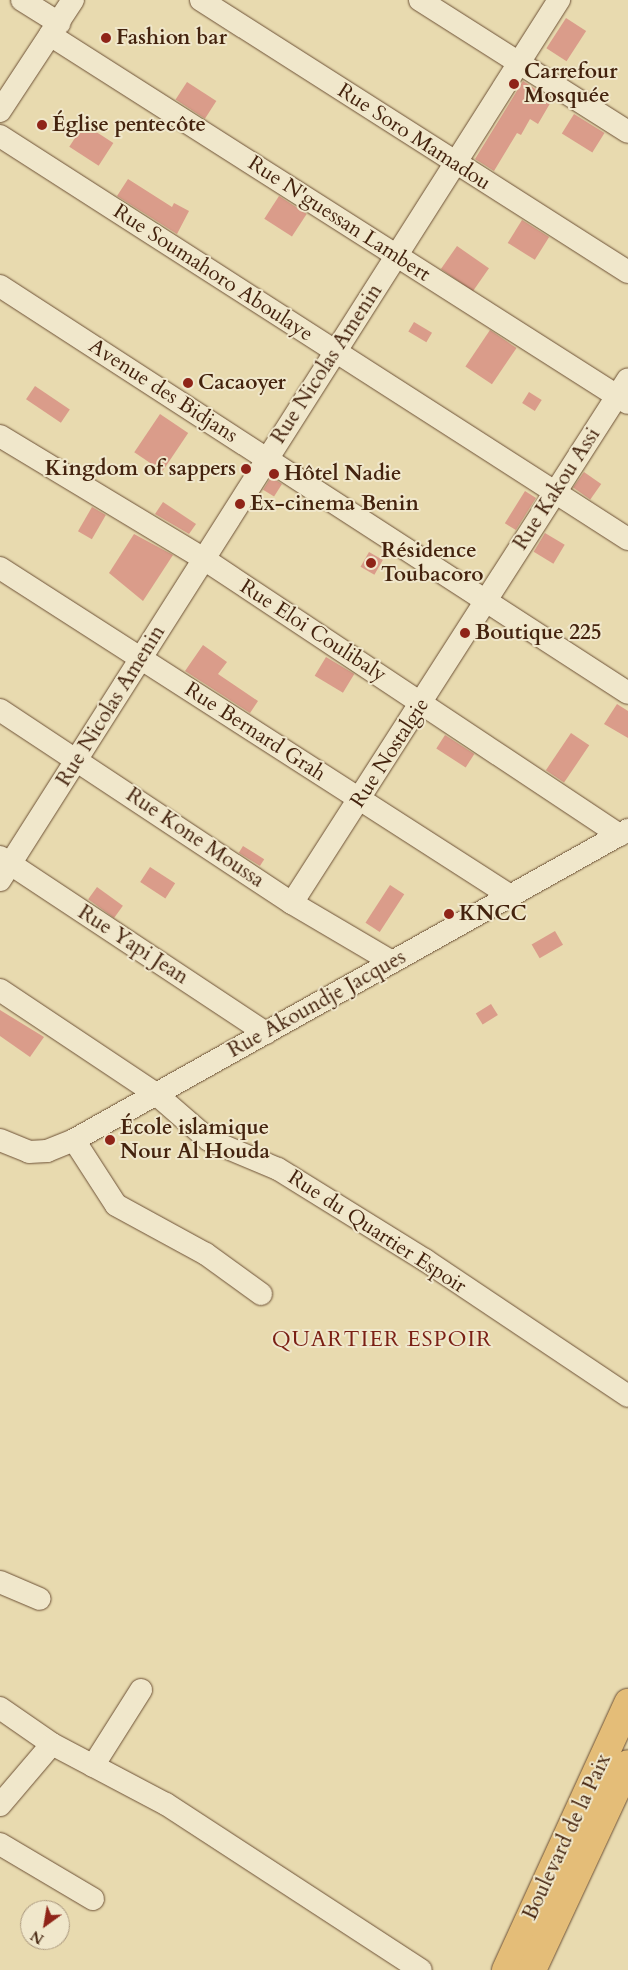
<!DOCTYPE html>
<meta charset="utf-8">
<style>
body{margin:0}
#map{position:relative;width:628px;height:1970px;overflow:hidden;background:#e8daaf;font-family:Cardo,serif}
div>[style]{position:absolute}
.building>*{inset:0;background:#da9c8a;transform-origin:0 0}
.roads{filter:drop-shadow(0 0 1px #6d5136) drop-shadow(0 0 1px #6d5136)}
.minor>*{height:22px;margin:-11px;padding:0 11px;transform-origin:11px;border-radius:11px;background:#f0e7cb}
.major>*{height:28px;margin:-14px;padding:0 14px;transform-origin:14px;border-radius:14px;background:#e4bd78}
.dots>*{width:14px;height:14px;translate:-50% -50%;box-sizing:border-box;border:2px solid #f0e7cb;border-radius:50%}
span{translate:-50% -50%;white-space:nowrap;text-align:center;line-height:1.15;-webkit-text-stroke:4px #f0e7cb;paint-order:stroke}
.poi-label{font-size:21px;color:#44230e;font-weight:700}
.left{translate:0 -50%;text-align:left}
.right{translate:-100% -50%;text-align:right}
.street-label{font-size:21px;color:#44230e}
.neighbourhood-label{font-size:22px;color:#7a1f14;letter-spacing:1px}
.north{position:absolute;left:20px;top:1900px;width:50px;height:50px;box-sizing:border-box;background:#f0e7cb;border:1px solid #ab997f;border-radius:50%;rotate:212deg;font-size:14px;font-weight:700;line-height:20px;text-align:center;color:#44230e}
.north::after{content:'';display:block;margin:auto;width:18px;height:22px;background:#8f2418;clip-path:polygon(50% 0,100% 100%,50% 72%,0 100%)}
</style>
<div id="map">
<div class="building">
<i style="left:566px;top:18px;width:24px;height:36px;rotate:33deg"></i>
<i style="clip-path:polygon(523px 81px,552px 100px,538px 124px,530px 119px,521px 135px,517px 133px,494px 171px,475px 159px)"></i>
<i style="left:187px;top:82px;width:35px;height:21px;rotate:33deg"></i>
<i style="left:574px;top:114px;width:36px;height:23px;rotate:32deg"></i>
<i style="left:84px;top:124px;width:35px;height:27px;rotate:33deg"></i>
<i style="clip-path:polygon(128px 179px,172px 207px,174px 203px,189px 211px,177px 234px,117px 196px)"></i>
<i style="left:279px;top:196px;width:33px;height:27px;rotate:33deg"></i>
<i style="left:522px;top:220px;width:32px;height:27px;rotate:32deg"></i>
<i style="left:457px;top:246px;width:39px;height:28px;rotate:35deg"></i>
<i style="left:414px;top:322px;width:21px;height:11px;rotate:31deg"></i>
<i style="left:490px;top:330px;width:32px;height:44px;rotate:34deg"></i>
<i style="left:35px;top:386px;width:42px;height:16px;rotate:34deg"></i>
<i style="left:529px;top:392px;width:15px;height:13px;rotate:32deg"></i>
<i style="left:160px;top:414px;width:34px;height:46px;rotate:34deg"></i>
<i style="left:584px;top:472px;width:21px;height:19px;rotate:35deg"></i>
<i style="left:271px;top:477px;width:13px;height:15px;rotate:32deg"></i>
<i style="left:525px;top:491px;width:13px;height:38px;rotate:32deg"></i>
<i style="clip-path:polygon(163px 502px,196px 524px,189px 534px,155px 514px)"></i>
<i style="left:92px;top:507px;width:16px;height:28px;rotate:30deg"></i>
<i style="left:545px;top:533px;width:23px;height:22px;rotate:31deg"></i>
<i style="clip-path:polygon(134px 534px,173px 555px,143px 601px,109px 573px)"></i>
<i style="left:369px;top:552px;width:16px;height:17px;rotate:30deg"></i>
<i style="clip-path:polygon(203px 645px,227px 662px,218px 674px,258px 701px,250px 713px,185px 671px)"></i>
<i style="left:326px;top:657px;width:33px;height:22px;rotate:31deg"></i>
<i style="clip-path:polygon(617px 704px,628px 711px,628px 738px,604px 724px)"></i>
<i style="left:571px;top:733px;width:22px;height:45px;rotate:34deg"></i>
<i style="left:445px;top:735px;width:35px;height:16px;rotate:33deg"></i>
<i style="left:243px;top:846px;width:25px;height:8px;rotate:32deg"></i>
<i style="left:150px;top:867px;width:30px;height:18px;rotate:33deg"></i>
<i style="left:390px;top:885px;width:17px;height:45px;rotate:33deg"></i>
<i style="left:97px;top:887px;width:32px;height:15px;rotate:36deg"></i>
<i style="left:555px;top:931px;width:16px;height:27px;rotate:60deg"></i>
<i style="left:491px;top:1004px;width:13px;height:18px;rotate:58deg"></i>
<i style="clip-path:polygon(0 1010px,44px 1037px,30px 1057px,0 1036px)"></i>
</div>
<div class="roads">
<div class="minor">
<i style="left:22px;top:0;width:44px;rotate:31.9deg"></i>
<i style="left:201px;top:0;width:506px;rotate:32.5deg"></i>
<i style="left:420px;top:0;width:246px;rotate:32.4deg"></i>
<i style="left:50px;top:35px;width:685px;rotate:32.48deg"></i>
<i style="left:0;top:111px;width:133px;rotate:-56.7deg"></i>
<i style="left:0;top:136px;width:746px;rotate:32.69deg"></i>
<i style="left:0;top:286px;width:748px;rotate:32.95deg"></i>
<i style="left:0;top:436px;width:238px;rotate:31.1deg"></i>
<i style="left:204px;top:559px;width:499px;rotate:33.6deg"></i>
<i style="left:0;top:568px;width:605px;rotate:32.72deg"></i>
<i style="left:0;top:710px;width:350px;rotate:33.5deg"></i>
<i style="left:292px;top:903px;width:116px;rotate:30.5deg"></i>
<i style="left:0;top:857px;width:319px;rotate:33.5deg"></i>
<i style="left:0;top:880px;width:1043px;rotate:-57.58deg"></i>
<i style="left:292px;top:903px;width:622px;rotate:-57.33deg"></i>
<i style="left:0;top:990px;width:187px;rotate:33.7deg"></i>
<i style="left:156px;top:1094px;width:70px;rotate:41deg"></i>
<i style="left:209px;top:1140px;width:75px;rotate:22.8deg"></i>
<i style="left:278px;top:1169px;width:173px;rotate:31.8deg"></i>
<i style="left:425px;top:1260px;width:244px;rotate:33.8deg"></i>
<i style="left:0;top:1140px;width:31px;rotate:22deg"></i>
<i style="left:29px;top:1152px;width:18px;rotate:-3deg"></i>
<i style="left:47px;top:1151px;width:29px;rotate:-22deg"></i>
<i style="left:74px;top:1140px;width:635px;rotate:-29.23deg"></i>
<i style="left:74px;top:1140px;width:77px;rotate:57.1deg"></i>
<i style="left:116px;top:1205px;width:102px;rotate:28.6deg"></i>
<i style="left:206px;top:1254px;width:68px;rotate:36deg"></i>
<i style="left:0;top:1582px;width:43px;rotate:23deg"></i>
<i style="left:0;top:1708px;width:63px;rotate:34.7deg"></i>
<i style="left:52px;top:1744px;width:129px;rotate:27.8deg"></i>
<i style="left:166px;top:1804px;width:304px;rotate:33.1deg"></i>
<i style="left:93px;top:1766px;width:90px;rotate:-57.7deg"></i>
<i style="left:0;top:1805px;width:80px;rotate:-49.6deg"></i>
<i style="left:0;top:1844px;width:108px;rotate:30.6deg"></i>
</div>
<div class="major">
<i style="left:506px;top:1970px;width:294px;rotate:-65.4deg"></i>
<i style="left:532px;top:1970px;width:227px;rotate:-65deg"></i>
</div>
</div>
<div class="dots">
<i style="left:106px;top:38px;background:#8f2418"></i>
<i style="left:514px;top:84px;background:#8f2418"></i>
<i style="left:42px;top:125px;background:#8f2418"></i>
<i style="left:188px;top:383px;background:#8f2418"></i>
<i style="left:246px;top:469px;background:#8f2418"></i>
<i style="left:274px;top:474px;background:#8f2418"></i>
<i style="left:240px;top:504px;background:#8f2418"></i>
<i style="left:371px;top:563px;background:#8f2418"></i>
<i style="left:465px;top:633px;background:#8f2418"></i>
<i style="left:449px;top:914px;background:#8f2418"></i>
<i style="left:110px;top:1140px;background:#8f2418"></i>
</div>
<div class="poi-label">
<span class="left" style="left:116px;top:38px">Fashion bar</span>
<span class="left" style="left:524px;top:84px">Carrefour<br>Mosquée</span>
<span class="left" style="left:52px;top:125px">Église pentecôte</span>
<span class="left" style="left:198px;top:383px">Cacaoyer</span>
<span class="right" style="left:236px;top:469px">Kingdom of sappers</span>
<span class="left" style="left:284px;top:474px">Hôtel Nadie</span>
<span class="left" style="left:250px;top:504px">Ex-cinema Benin</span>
<span class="left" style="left:381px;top:563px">Résidence<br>Toubacoro</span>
<span class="left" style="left:475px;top:633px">Boutique 225</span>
<span class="left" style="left:459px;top:914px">KNCC</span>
<span class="left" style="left:120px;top:1140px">École islamique<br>Nour Al Houda</span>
</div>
<div class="street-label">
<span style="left:414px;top:137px;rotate:33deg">Rue Soro Mamadou</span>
<span style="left:339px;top:219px;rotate:33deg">Rue N'guessan Lambert</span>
<span style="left:213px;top:273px;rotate:33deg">Rue Soumahoro Aboulaye</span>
<span style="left:327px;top:364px;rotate:-57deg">Rue Nicolas Amenin</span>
<span style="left:163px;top:391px;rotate:33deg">Avenue des Bidjans</span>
<span style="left:557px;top:489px;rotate:-57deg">Rue Kakou Assi</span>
<span style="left:313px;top:631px;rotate:33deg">Rue Eloi Coulibaly</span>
<span style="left:111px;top:706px;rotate:-58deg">Rue Nicolas Amenin</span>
<span style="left:255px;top:732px;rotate:33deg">Rue Bernard Grah</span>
<span style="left:390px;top:753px;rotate:-57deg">Rue Nostalgie</span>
<span style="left:195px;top:838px;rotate:34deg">Rue Kone Moussa</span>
<span style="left:133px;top:945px;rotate:33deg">Rue Yapi Jean</span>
<span style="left:317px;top:1004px;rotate:-29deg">Rue Akoundje Jacques</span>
<span style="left:377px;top:1232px;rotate:33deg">Rue du Quartier Espoir</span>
<span style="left:567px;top:1837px;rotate:-65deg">Boulevard de la Paix</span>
</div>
<div class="neighbourhood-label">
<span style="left:382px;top:1340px">QUARTIER ESPOIR</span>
</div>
<div class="north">N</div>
</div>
